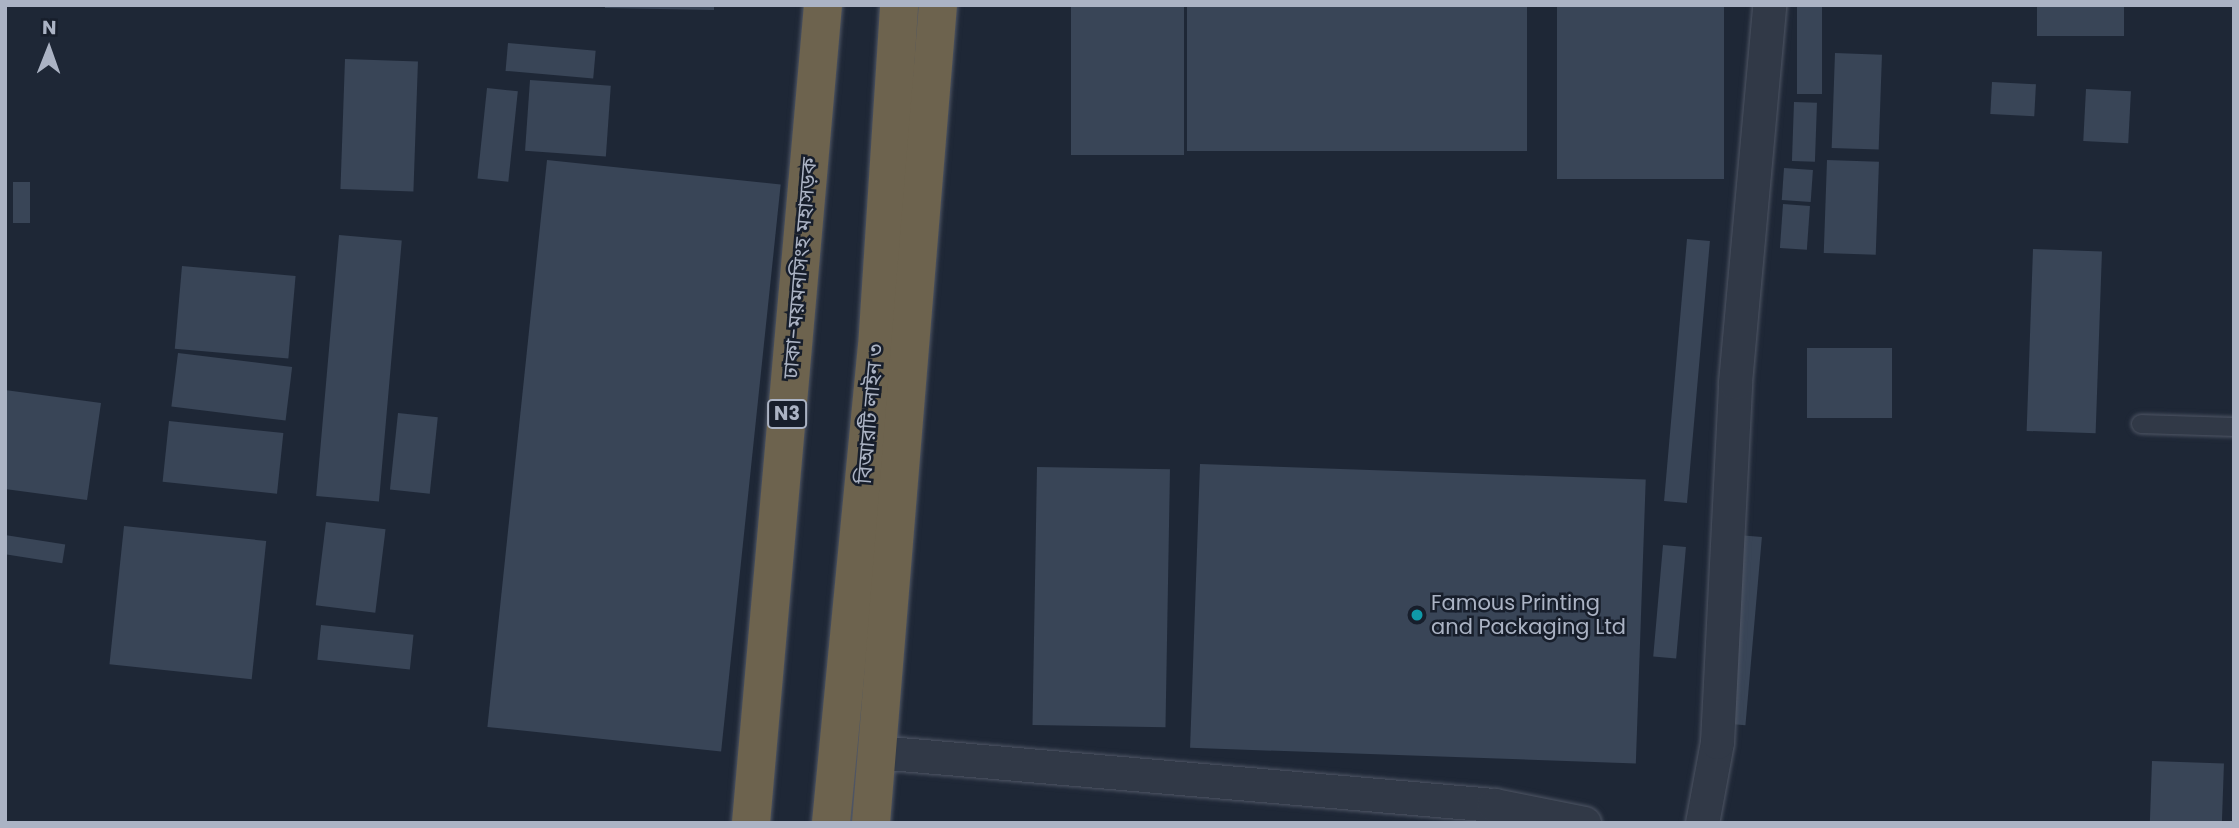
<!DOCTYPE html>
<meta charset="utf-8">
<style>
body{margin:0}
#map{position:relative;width:2239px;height:828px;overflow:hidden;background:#1e2736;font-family:Poppins,"Noto Sans Bengali",sans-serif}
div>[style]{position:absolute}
.building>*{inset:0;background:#394557;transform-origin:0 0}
.roads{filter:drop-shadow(0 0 2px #4f5665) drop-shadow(0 0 2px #4f5665)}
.lane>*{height:18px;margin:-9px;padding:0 9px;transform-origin:9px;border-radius:9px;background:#313947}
.street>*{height:33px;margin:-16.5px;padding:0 16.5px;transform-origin:16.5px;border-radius:16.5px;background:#313947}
.highway>*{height:38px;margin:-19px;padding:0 19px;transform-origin:19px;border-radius:19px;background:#6d634e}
.dots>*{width:19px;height:19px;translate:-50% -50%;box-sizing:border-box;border:4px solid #171e2b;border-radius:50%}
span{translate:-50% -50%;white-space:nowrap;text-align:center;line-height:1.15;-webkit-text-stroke:5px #171e2b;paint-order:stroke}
.shield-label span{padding:2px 5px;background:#171e2b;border:2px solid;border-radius:5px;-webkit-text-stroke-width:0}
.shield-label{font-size:19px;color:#abb3c4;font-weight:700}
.street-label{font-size:21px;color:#abb3c4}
.poi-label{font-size:21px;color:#abb3c4}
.left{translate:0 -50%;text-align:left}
.frame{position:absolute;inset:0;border:7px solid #abb3c4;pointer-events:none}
.north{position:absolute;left:14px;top:14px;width:70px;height:70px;-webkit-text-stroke:5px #171e2b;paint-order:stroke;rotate:1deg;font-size:19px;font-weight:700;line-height:28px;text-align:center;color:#abb3c4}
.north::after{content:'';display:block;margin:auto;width:24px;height:32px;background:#abb3c4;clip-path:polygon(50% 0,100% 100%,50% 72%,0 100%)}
</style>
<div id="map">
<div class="building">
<i style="clip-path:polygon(605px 5px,714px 5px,714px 10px,605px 8px)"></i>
<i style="left:1071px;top:5px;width:113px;height:150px"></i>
<i style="left:1187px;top:5px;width:340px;height:146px"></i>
<i style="left:1557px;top:5px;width:167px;height:174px"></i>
<i style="left:1797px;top:5px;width:25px;height:89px"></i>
<i style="left:2037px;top:5px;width:87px;height:31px"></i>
<i style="left:508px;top:43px;width:88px;height:28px;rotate:5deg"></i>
<i style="left:1835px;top:53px;width:47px;height:95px;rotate:2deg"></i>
<i style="left:345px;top:59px;width:73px;height:130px;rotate:2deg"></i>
<i style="left:530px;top:80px;width:81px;height:71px;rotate:4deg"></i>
<i style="left:1992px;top:82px;width:44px;height:32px;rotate:3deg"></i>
<i style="left:487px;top:88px;width:31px;height:91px;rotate:6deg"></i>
<i style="left:2086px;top:89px;width:45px;height:52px;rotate:3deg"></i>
<i style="left:1794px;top:102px;width:23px;height:59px;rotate:2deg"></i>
<i style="left:547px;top:160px;width:235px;height:570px;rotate:6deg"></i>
<i style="left:1827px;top:160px;width:52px;height:93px;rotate:2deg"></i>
<i style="left:1784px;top:168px;width:29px;height:32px;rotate:4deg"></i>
<i style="left:13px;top:182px;width:17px;height:41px"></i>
<i style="left:1783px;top:204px;width:27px;height:44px;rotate:4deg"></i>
<i style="left:339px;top:235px;width:63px;height:262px;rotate:5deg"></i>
<i style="left:1687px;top:239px;width:23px;height:263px;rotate:5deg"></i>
<i style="left:2033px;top:249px;width:69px;height:182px;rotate:2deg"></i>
<i style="left:182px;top:266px;width:114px;height:83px;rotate:5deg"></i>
<i style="left:1807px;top:348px;width:85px;height:70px"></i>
<i style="left:178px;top:353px;width:115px;height:54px;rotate:7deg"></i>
<i style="clip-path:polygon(5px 390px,101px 403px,87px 500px,5px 489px)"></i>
<i style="left:398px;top:413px;width:40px;height:77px;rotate:6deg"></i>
<i style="left:169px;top:421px;width:115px;height:61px;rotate:6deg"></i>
<i style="left:1200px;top:464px;width:446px;height:284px;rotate:2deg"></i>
<i style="left:1037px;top:467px;width:133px;height:258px;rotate:1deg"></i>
<i style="left:326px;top:522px;width:60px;height:84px;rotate:7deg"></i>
<i style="left:124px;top:526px;width:143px;height:139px;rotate:6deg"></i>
<i style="left:5px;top:535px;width:61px;height:19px;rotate:9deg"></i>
<i style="left:1738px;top:535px;width:24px;height:189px;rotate:5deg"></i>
<i style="left:1663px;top:545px;width:23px;height:112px;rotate:5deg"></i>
<i style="left:321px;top:625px;width:93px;height:35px;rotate:6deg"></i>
<i style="left:2152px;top:761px;width:72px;height:62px;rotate:2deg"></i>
</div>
<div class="roads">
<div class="lane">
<i style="left:2141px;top:424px;width:93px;rotate:1.8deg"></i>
</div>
<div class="street">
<i style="left:877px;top:752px;width:619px;rotate:4.91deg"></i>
<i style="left:1494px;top:805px;width:92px;rotate:11.3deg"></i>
<i style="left:1702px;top:823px;width:82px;rotate:-79.5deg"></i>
<i style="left:1717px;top:742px;width:360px;rotate:-87.1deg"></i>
<i style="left:1735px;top:382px;width:379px;rotate:-84.8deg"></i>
</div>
<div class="highway">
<i style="left:751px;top:823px;width:821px;rotate:-84.97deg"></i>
<i style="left:831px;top:823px;width:477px;rotate:-84.5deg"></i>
<i style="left:877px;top:348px;width:344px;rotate:-86.3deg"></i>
<i style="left:871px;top:823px;width:821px;rotate:-85.32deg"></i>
</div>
</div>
<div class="dots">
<i style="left:1417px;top:615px;background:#0f9aa8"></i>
</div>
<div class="shield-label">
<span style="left:787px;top:414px">N3</span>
</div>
<div class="street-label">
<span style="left:800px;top:268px;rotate:-85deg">ঢাকা-ময়মনসিংহ মহাসড়ক</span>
<span style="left:870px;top:414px;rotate:-85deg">বিআরটি লাইন ৩</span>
</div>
<div class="poi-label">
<span class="left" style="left:1431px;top:615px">Famous Printing<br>and Packaging Ltd</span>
</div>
<div class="frame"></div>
<div class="north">N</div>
</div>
